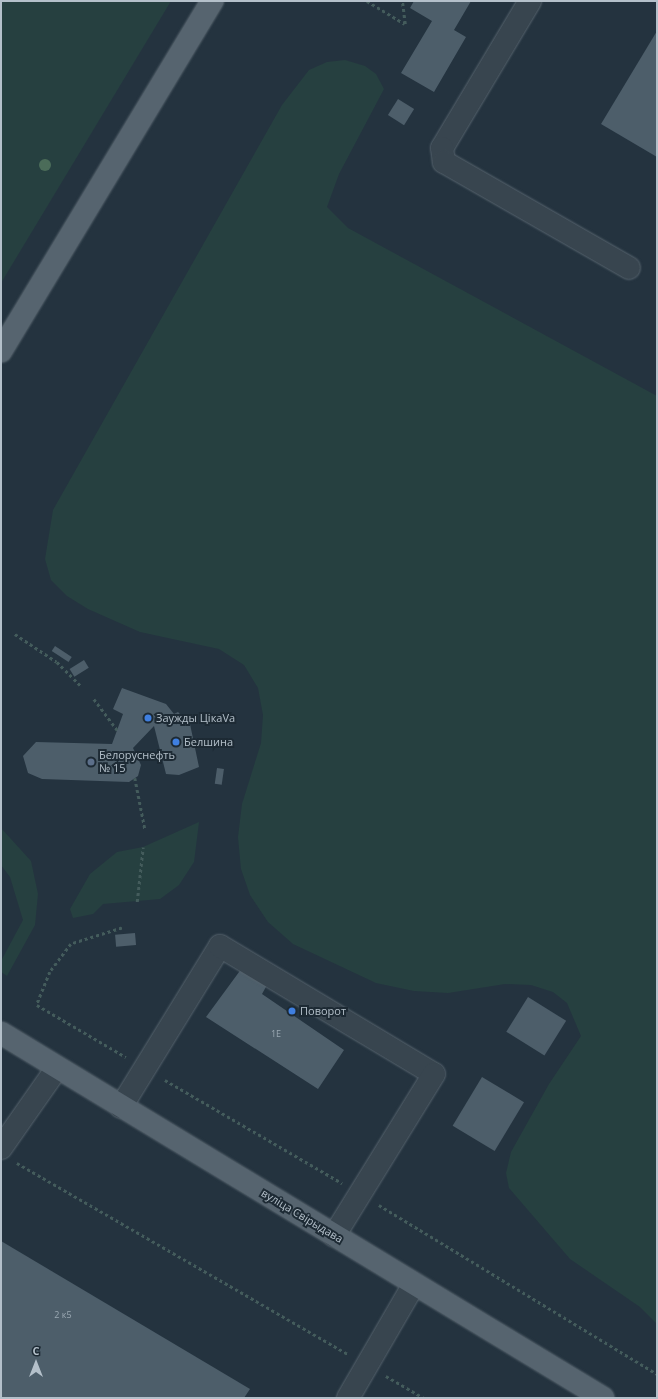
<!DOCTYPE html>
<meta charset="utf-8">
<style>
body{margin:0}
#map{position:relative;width:658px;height:1399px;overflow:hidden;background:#24333f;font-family:"Open Sans",sans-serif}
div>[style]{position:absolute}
.green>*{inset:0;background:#264040}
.building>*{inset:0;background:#4d5e6a;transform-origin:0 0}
.path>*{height:2.5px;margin-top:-1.25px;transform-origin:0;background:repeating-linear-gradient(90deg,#445c5c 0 3px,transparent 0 6px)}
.roads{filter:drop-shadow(0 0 1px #56636d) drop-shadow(0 0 1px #56636d)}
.minor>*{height:22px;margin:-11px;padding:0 11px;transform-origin:11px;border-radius:11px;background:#38454f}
.major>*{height:22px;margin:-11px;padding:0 11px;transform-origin:11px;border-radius:11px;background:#56646f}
.trees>*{width:12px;height:12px;margin:-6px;border-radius:50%;background:#4b6c59}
.dots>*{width:11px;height:11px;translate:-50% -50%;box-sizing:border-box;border:2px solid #1d2a34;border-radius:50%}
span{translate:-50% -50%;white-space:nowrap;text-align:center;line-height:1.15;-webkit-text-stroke:4px #1d2a34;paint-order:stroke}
.number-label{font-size:9px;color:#9aa8b2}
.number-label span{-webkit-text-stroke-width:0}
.poi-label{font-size:11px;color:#b4c0ca}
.left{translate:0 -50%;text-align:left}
.street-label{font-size:11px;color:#b4c0ca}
.frame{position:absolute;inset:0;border:2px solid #b4c0ca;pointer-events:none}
.north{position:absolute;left:16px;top:1343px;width:40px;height:40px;-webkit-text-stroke:3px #1d2a34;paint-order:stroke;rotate:0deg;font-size:11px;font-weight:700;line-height:16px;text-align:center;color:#b4c0ca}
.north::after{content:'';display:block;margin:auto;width:14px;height:18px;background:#b4c0ca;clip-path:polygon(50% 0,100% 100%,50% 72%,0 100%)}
</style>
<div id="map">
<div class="green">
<i style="clip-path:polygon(1px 1px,171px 1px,1px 283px)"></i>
<i style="clip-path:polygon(345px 60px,365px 66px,376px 74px,384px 89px,339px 174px,327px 207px,348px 228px,657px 396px,657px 1324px,640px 1307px,570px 1259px,509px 1188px,506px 1173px,511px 1152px,549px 1084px,581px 1036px,567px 1003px,553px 992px,531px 985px,505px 984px,448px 993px,414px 991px,376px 983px,293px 944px,268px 922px,250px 895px,241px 869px,238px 837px,242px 804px,261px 743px,263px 715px,258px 688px,244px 665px,219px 649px,140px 632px,88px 609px,67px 596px,51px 580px,45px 559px,53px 510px,282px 105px,309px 70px,327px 62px)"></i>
<i style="clip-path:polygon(199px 822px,194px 862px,179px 885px,160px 899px,103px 904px,93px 914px,73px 918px,70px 909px,90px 874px,117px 852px,143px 847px)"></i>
<i style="clip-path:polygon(1px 828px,31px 861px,38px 894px,35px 925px,7px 976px,1px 972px,1px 961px,23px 920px,10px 877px,1px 865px)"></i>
</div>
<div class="building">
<i style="clip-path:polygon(414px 1px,471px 1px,454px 30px,466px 37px,434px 92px,401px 73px,432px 21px,410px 8px)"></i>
<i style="clip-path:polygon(657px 31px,657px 157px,601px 124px)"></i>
<i style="left:398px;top:99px;width:19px;height:19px;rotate:32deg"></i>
<i style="left:55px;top:646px;width:20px;height:6px;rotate:33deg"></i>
<i style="left:84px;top:660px;width:9px;height:17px;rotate:58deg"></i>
<i style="clip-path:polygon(122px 688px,166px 704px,174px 714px,178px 712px,190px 724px,199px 767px,179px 775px,166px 774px,154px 726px,133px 748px,141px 765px,138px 776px,129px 782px,42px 779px,28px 773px,23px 756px,36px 742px,112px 744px,123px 714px,113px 709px)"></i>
<i style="left:217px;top:768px;width:7px;height:16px;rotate:8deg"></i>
<i style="left:135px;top:933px;width:12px;height:20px;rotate:85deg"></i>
<i style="clip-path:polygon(242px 968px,267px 985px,262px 994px,344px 1050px,318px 1089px,206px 1017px)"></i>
<i style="left:528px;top:997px;width:45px;height:41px;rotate:32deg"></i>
<i style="left:482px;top:1077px;width:49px;height:57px;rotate:31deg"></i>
<i style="clip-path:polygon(1px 1241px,250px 1389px,244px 1398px,1px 1398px)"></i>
</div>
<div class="path">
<i style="left:367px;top:1px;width:44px;rotate:31.2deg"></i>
<i style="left:405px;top:24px;width:23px;rotate:-97deg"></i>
<i style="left:15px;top:634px;width:50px;rotate:33.7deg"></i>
<i style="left:57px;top:662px;width:33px;rotate:45deg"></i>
<i style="left:94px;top:699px;width:39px;rotate:53deg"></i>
<i style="left:135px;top:778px;width:52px;rotate:78.9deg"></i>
<i style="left:137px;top:902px;width:55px;rotate:-83.8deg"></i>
<i style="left:122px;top:928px;width:53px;rotate:162.6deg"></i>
<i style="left:71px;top:944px;width:35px;rotate:127deg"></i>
<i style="left:50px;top:972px;width:35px;rotate:112deg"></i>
<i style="left:37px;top:1005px;width:103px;rotate:30.3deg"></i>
<i style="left:165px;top:1080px;width:205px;rotate:30.2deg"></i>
<i style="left:17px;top:1163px;width:382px;rotate:30deg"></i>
<i style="left:379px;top:1205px;width:325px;rotate:31.3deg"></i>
<i style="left:386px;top:1376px;width:44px;rotate:30.1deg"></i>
</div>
<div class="roads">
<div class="minor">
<i style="left:530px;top:1px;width:171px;rotate:120.9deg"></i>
<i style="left:442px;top:148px;width:14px;rotate:82deg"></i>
<i style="left:444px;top:162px;width:213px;rotate:29.8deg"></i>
<i style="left:121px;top:1107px;width:189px;rotate:-58.4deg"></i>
<i style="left:220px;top:946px;width:249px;rotate:30.9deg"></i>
<i style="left:434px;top:1074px;width:190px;rotate:121.7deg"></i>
<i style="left:1px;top:1148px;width:98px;rotate:-55deg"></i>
<i style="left:348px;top:1398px;width:132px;rotate:-59.9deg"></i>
</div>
<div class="major">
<i style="left:1px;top:351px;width:409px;rotate:-58.9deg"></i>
<i style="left:1px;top:1033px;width:704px;rotate:31.23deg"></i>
</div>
</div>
<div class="trees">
<i style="left:45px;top:165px"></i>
</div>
<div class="dots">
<i style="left:148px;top:718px;background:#3f7fe0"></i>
<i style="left:176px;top:742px;background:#3f7fe0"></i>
<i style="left:91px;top:762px;background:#5c6f8a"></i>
<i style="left:292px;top:1011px;background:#3f7fe0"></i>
</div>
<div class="number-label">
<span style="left:276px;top:1034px">1Е</span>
<span style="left:63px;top:1315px">2 к5</span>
</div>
<div class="poi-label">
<span class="left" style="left:156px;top:718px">Заужды ЦікаVа</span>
<span class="left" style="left:184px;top:742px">Белшина</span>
<span class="left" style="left:99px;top:762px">Белоруснефть<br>№ 15</span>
<span class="left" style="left:300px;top:1011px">Поворот</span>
</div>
<div class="street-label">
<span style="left:302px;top:1216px;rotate:31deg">вуліца Свірыдава</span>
</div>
<div class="frame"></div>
<div class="north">С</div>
</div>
